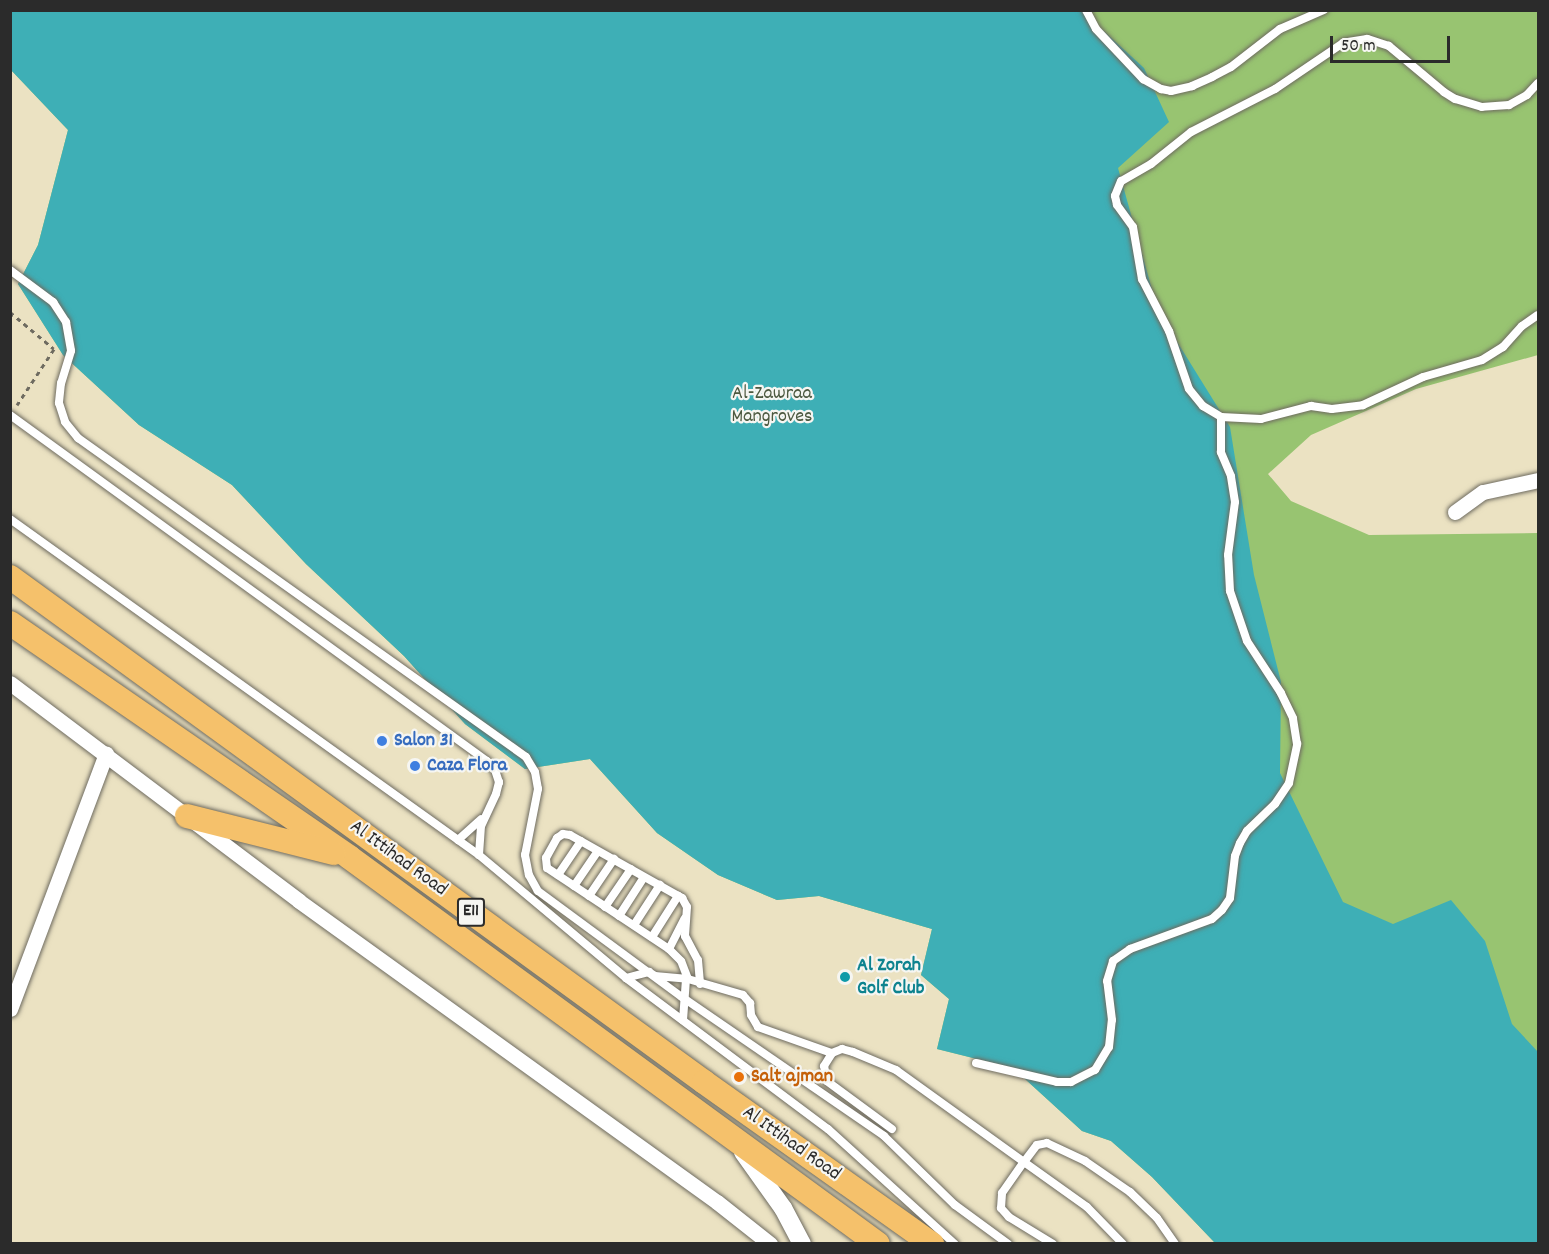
<!DOCTYPE html>
<style>
body{margin:0}
#map{position:relative;width:1549px;height:1254px;overflow:hidden;background:#ebe2c2;font-family:Dekko,sans-serif}
div>[style]{position:absolute}
.green>*{inset:0;background:#98c471}
.water>*{inset:0;background:#3eafb6}
.path>*{height:3px;margin-top:-1.5px;transform-origin:0;background:repeating-linear-gradient(90deg,#6e6b60 0 4.5px,transparent 0 9px)}
.roads{filter:drop-shadow(0 0 2px #6e6b60) drop-shadow(0 0 2px #6e6b60)}
.service>*{height:8px;margin:-4px;padding:0 4px;transform-origin:4px;border-radius:4px;background:#fff}
.minor>*{height:15px;margin:-7.5px;padding:0 7.5px;transform-origin:7.5px;border-radius:7.5px;background:#fff}
.tertiary>*{height:18px;margin:-9px;padding:0 9px;transform-origin:9px;border-radius:9px;background:#fff}
.trunk>*{height:24px;margin:-12px;padding:0 12px;transform-origin:12px;border-radius:12px;background:#f5c16b}
.dots>*{width:16px;height:16px;translate:-50% -50%;box-sizing:border-box;border:3px solid #f6f6f2;border-radius:50%}
span{translate:-50% -50%;white-space:nowrap;text-align:center;line-height:1.15;-webkit-text-stroke:4.5px #f6f6f2;paint-order:stroke}
.shield-label span{padding:2px 4px;background:#f6f6f2;border:2px solid;border-radius:4px;-webkit-text-stroke-width:0}
.shield-label{font-size:18px;color:#2b2b2b;font-weight:700}
.park-label{font-size:20px;color:#4c5940}
.shop-label{font-size:20px;color:#366cbe;font-weight:700}
.left{translate:0 -50%;text-align:left}
.street-label{font-size:20px;color:#2b2b2b}
.culture-label{font-size:20px;color:#0d838f;font-weight:700}
.food-label{font-size:20px;color:#c56008;font-weight:700}
.frame{position:absolute;inset:0;border:12px solid #2b2b2b;pointer-events:none}
.scale{position:absolute;left:1330px;top:36px;width:120px;height:27px;box-sizing:border-box;border:3px solid #2b2b2b;border-top:0;padding-left:8px;font-size:18px;line-height:21px;white-space:nowrap;color:#2b2b2b;-webkit-text-stroke:4px #f6f6f2;paint-order:stroke}
</style>
<div id="map">
<div class="green">
<i style="clip-path:polygon(11px 10px,1538px 11px,1538px 355px,1416px 389px,1311px 435px,1268px 474px,1291px 501px,1369px 535px,1538px 533px,1538px 1243px,1215px 1243px,1152px 1177px,1111px 1141px,1082px 1131px,1013px 1068px,937px 1049px,949px 999px,921px 975px,932px 929px,819px 896px,777px 900px,718px 875px,657px 833px,590px 759px,525px 769px,465px 724px,404px 656px,306px 564px,232px 485px,139px 425px,63px 355px,18px 284px,38px 245px,68px 130px,11px 70px)"></i>
</div>
<div class="water">
<i style="clip-path:polygon(11px 11px,1082px 11px,1144px 68px,1169px 122px,1118px 168px,1158px 311px,1230px 427px,1254px 575px,1281px 682px,1280px 773px,1343px 902px,1393px 924px,1451px 900px,1485px 941px,1512px 1024px,1538px 1052px,1538px 1243px,1215px 1243px,1152px 1177px,1111px 1141px,1082px 1131px,1013px 1068px,937px 1049px,949px 999px,921px 975px,932px 929px,819px 896px,777px 900px,718px 875px,657px 833px,590px 759px,525px 769px,465px 724px,404px 656px,306px 564px,232px 485px,139px 425px,63px 355px,18px 284px,38px 245px,68px 130px,11px 70px)"></i>
</div>
<div class="path">
<i style="left:10px;top:312px;width:57px;rotate:40.1deg"></i>
<i style="left:54px;top:349px;width:67px;rotate:123.5deg"></i>
</div>
<div class="roads">
<div class="service">
<i style="left:1086px;top:10px;width:21px;rotate:62deg"></i>
<i style="left:1096px;top:29px;width:69px;rotate:46.8deg"></i>
<i style="left:1143px;top:79px;width:21px;rotate:29deg"></i>
<i style="left:1161px;top:89px;width:10px;rotate:11deg"></i>
<i style="left:1171px;top:91px;width:22px;rotate:-13deg"></i>
<i style="left:1192px;top:86px;width:22px;rotate:-24deg"></i>
<i style="left:1212px;top:77px;width:21px;rotate:-28deg"></i>
<i style="left:1231px;top:67px;width:62px;rotate:-37.8deg"></i>
<i style="left:1280px;top:29px;width:48px;rotate:-23.4deg"></i>
<i style="left:1538px;top:83px;width:16px;rotate:133deg"></i>
<i style="left:1527px;top:95px;width:21px;rotate:151deg"></i>
<i style="left:1509px;top:105px;width:27px;rotate:176deg"></i>
<i style="left:1482px;top:107px;width:28px;rotate:-163deg"></i>
<i style="left:1455px;top:99px;width:13px;rotate:-148deg"></i>
<i style="left:1444px;top:92px;width:72px;rotate:-140.1deg"></i>
<i style="left:1389px;top:46px;width:23px;rotate:-162deg"></i>
<i style="left:1367px;top:39px;width:24px;rotate:171deg"></i>
<i style="left:1343px;top:43px;width:82px;rotate:145.9deg"></i>
<i style="left:1275px;top:89px;width:94px;rotate:152.9deg"></i>
<i style="left:1191px;top:132px;width:51px;rotate:141.3deg"></i>
<i style="left:1151px;top:164px;width:34px;rotate:150deg"></i>
<i style="left:1121px;top:181px;width:16px;rotate:112deg"></i>
<i style="left:1115px;top:196px;width:9px;rotate:77deg"></i>
<i style="left:1117px;top:205px;width:27px;rotate:54deg"></i>
<i style="left:1133px;top:227px;width:53px;rotate:80.2deg"></i>
<i style="left:1142px;top:279px;width:59px;rotate:62.6deg"></i>
<i style="left:1169px;top:331px;width:61px;rotate:71deg"></i>
<i style="left:1189px;top:389px;width:22px;rotate:51deg"></i>
<i style="left:1203px;top:406px;width:21px;rotate:31deg"></i>
<i style="left:1221px;top:417px;width:40px;rotate:2.9deg"></i>
<i style="left:1261px;top:419px;width:52px;rotate:-14.6deg"></i>
<i style="left:1311px;top:406px;width:21px;rotate:8deg"></i>
<i style="left:1332px;top:409px;width:31px;rotate:-7deg"></i>
<i style="left:1363px;top:405px;width:66px;rotate:-25deg"></i>
<i style="left:1423px;top:377px;width:61px;rotate:-16.1deg"></i>
<i style="left:1482px;top:360px;width:25px;rotate:-32deg"></i>
<i style="left:1503px;top:347px;width:28px;rotate:-48deg"></i>
<i style="left:1522px;top:326px;width:19px;rotate:-35deg"></i>
<i style="left:10px;top:270px;width:54px;rotate:36.7deg"></i>
<i style="left:53px;top:302px;width:24px;rotate:57deg"></i>
<i style="left:66px;top:322px;width:29px;rotate:80deg"></i>
<i style="left:71px;top:351px;width:34px;rotate:107deg"></i>
<i style="left:61px;top:383px;width:20px;rotate:96deg"></i>
<i style="left:59px;top:403px;width:20px;rotate:72deg"></i>
<i style="left:65px;top:422px;width:21px;rotate:51deg"></i>
<i style="left:78px;top:438px;width:550px;rotate:35.45deg"></i>
<i style="left:526px;top:757px;width:17px;rotate:59deg"></i>
<i style="left:535px;top:772px;width:17px;rotate:80deg"></i>
<i style="left:538px;top:789px;width:67px;rotate:101.1deg"></i>
<i style="left:525px;top:855px;width:20px;rotate:79deg"></i>
<i style="left:529px;top:875px;width:18px;rotate:61deg"></i>
<i style="left:538px;top:891px;width:179px;rotate:36.4deg"></i>
<i style="left:682px;top:997px;width:245px;rotate:34.5deg"></i>
<i style="left:884px;top:1136px;width:99px;rotate:44.2deg"></i>
<i style="left:955px;top:1205px;width:66px;rotate:36.3deg"></i>
<i style="left:10px;top:415px;width:589px;rotate:35.96deg"></i>
<i style="left:487px;top:761px;width:12px;rotate:48deg"></i>
<i style="left:495px;top:770px;width:13px;rotate:72deg"></i>
<i style="left:499px;top:782px;width:12px;rotate:104deg"></i>
<i style="left:496px;top:794px;width:35px;rotate:115deg"></i>
<i style="left:481px;top:826px;width:29px;rotate:94deg"></i>
<i style="left:10px;top:519px;width:577px;rotate:35.62deg"></i>
<i style="left:479px;top:855px;width:192px;rotate:39.9deg"></i>
<i style="left:626px;top:978px;width:252px;rotate:36.8deg"></i>
<i style="left:828px;top:1129px;width:171px;rotate:42.2deg"></i>
<i style="left:458px;top:840px;width:31px;rotate:-42deg"></i>
<i style="left:558px;top:875px;width:41px;rotate:-55.9deg"></i>
<i style="left:574px;top:886px;width:42px;rotate:-55.6deg"></i>
<i style="left:589px;top:896px;width:45px;rotate:-56deg"></i>
<i style="left:605px;top:907px;width:46px;rotate:-55.6deg"></i>
<i style="left:619px;top:916px;width:46px;rotate:-57.3deg"></i>
<i style="left:634px;top:925px;width:48px;rotate:-57deg"></i>
<i style="left:652px;top:937px;width:49px;rotate:-57.6deg"></i>
<i style="left:669px;top:949px;width:34px;rotate:-63deg"></i>
<i style="left:626px;top:978px;width:24px;rotate:-15deg"></i>
<i style="left:649px;top:972px;width:7px;rotate:34deg"></i>
<i style="left:655px;top:976px;width:33px;rotate:5deg"></i>
<i style="left:688px;top:979px;width:57px;rotate:16.2deg"></i>
<i style="left:743px;top:995px;width:11px;rotate:49deg"></i>
<i style="left:750px;top:1003px;width:12px;rotate:85deg"></i>
<i style="left:751px;top:1015px;width:14px;rotate:60deg"></i>
<i style="left:758px;top:1027px;width:78px;rotate:19.4deg"></i>
<i style="left:688px;top:979px;width:19px;rotate:-111deg"></i>
<i style="left:681px;top:961px;width:17px;rotate:-135deg"></i>
<i style="left:669px;top:949px;width:146px;rotate:-146.4deg"></i>
<i style="left:547px;top:868px;width:10px;rotate:-96deg"></i>
<i style="left:546px;top:858px;width:23px;rotate:-61deg"></i>
<i style="left:557px;top:838px;width:7px;rotate:-34deg"></i>
<i style="left:563px;top:834px;width:7px;rotate:8deg"></i>
<i style="left:570px;top:835px;width:129px;rotate:29.4deg"></i>
<i style="left:682px;top:898px;width:10px;rotate:61deg"></i>
<i style="left:687px;top:907px;width:29px;rotate:94deg"></i>
<i style="left:685px;top:936px;width:27px;rotate:62deg"></i>
<i style="left:698px;top:960px;width:24px;rotate:85deg"></i>
<i style="left:683px;top:1020px;width:41px;rotate:-85.8deg"></i>
<i style="left:976px;top:1063px;width:83px;rotate:13.2deg"></i>
<i style="left:1057px;top:1082px;width:14px"></i>
<i style="left:1071px;top:1082px;width:27px;rotate:-27deg"></i>
<i style="left:1095px;top:1070px;width:27px;rotate:-59deg"></i>
<i style="left:1109px;top:1047px;width:27px;rotate:-84deg"></i>
<i style="left:1112px;top:1020px;width:39px;rotate:-97deg"></i>
<i style="left:1107px;top:981px;width:21px;rotate:-73deg"></i>
<i style="left:1113px;top:961px;width:21px;rotate:-35deg"></i>
<i style="left:1130px;top:949px;width:87px;rotate:-20.1deg"></i>
<i style="left:1212px;top:919px;width:13px;rotate:-42deg"></i>
<i style="left:1222px;top:910px;width:14px;rotate:-56deg"></i>
<i style="left:1230px;top:898px;width:42px;rotate:-83.2deg"></i>
<i style="left:1235px;top:856px;width:14px;rotate:-69deg"></i>
<i style="left:1240px;top:843px;width:14px;rotate:-60deg"></i>
<i style="left:1247px;top:831px;width:39px;rotate:-44deg"></i>
<i style="left:1275px;top:804px;width:25px;rotate:-56deg"></i>
<i style="left:1289px;top:783px;width:40px;rotate:-78deg"></i>
<i style="left:1297px;top:744px;width:26px;rotate:-99deg"></i>
<i style="left:1293px;top:718px;width:28px;rotate:-116deg"></i>
<i style="left:1281px;top:693px;width:62px;rotate:-123.2deg"></i>
<i style="left:1247px;top:641px;width:53px;rotate:-108.8deg"></i>
<i style="left:1230px;top:591px;width:36px;rotate:-93deg"></i>
<i style="left:1228px;top:555px;width:53px;rotate:-82.5deg"></i>
<i style="left:1235px;top:502px;width:26px;rotate:-99deg"></i>
<i style="left:1231px;top:476px;width:26px;rotate:-113deg"></i>
<i style="left:1221px;top:452px;width:35px;rotate:-90deg"></i>
<i style="left:892px;top:1129px;width:81px;rotate:-143.6deg"></i>
<i style="left:827px;top:1081px;width:15px;rotate:-101deg"></i>
<i style="left:824px;top:1066px;width:15px;rotate:-58deg"></i>
<i style="left:832px;top:1053px;width:11px;rotate:-22deg"></i>
<i style="left:842px;top:1049px;width:11px;rotate:15deg"></i>
<i style="left:853px;top:1052px;width:47px;rotate:22.7deg"></i>
<i style="left:896px;top:1070px;width:158px;rotate:35.7deg"></i>
<i style="left:1024px;top:1162px;width:21px;rotate:-53deg"></i>
<i style="left:1037px;top:1145px;width:10px;rotate:-11deg"></i>
<i style="left:1047px;top:1143px;width:42px;rotate:25.3deg"></i>
<i style="left:1085px;top:1161px;width:55px;rotate:34.6deg"></i>
<i style="left:1130px;top:1192px;width:37px;rotate:44deg"></i>
<i style="left:1157px;top:1218px;width:32px;rotate:55deg"></i>
<i style="left:1053px;top:1244px;width:52px;rotate:-148.5deg"></i>
<i style="left:1009px;top:1217px;width:12px;rotate:-132deg"></i>
<i style="left:1001px;top:1208px;width:15px;rotate:-86deg"></i>
<i style="left:1002px;top:1193px;width:38px;rotate:-55deg"></i>
<i style="left:1024px;top:1162px;width:77px;rotate:35.5deg"></i>
<i style="left:1087px;top:1207px;width:52px;rotate:45.8deg"></i>
</div>
<div class="minor">
<i style="left:1455px;top:512px;width:34px;rotate:-36deg"></i>
<i style="left:1483px;top:492px;width:56px;rotate:-12.3deg"></i>
<i style="left:10px;top:683px;width:362px;rotate:37deg"></i>
<i style="left:299px;top:901px;width:515px;rotate:35.76deg"></i>
<i style="left:717px;top:1202px;width:68px;rotate:38.4deg"></i>
<i style="left:10px;top:1009px;width:273px;rotate:-69.4deg"></i>
</div>
<div class="tertiary">
<i style="left:743px;top:1152px;width:69px;rotate:54.5deg"></i>
<i style="left:783px;top:1208px;width:41px;rotate:62.2deg"></i>
</div>
<div class="trunk">
<i style="left:10px;top:577px;width:858px;rotate:36.04deg"></i>
<i style="left:704px;top:1082px;width:280px;rotate:35.4deg"></i>
<i style="left:10px;top:623px;width:412px;rotate:34.6deg"></i>
<i style="left:349px;top:857px;width:655px;rotate:36.19deg"></i>
<i style="left:187px;top:816px;width:151px;rotate:14.2deg"></i>
</div>
</div>
<div class="dots">
<i style="left:382px;top:741px;background:#3f7fe0"></i>
<i style="left:415px;top:766px;background:#3f7fe0"></i>
<i style="left:845px;top:977px;background:#0f9aa8"></i>
<i style="left:739px;top:1077px;background:#e8710a"></i>
</div>
<div class="shield-label">
<span style="left:471px;top:912px">E11</span>
</div>
<div class="park-label">
<span style="left:772px;top:406px">Al-Zawraa<br>Mangroves</span>
</div>
<div class="shop-label">
<span class="left" style="left:394px;top:741px">Salon 31</span>
<span class="left" style="left:427px;top:766px">Caza Flora</span>
</div>
<div class="street-label">
<span style="left:398px;top:859px;rotate:36deg">Al Ittihad Road</span>
<span style="left:791px;top:1144px;rotate:35deg">Al Ittihad Road</span>
</div>
<div class="culture-label">
<span class="left" style="left:857px;top:978px">Al Zorah<br>Golf Club</span>
</div>
<div class="food-label">
<span class="left" style="left:751px;top:1077px">Salt ajman</span>
</div>
<div class="frame"></div>
<div class="scale">50 m</div>
</div>
